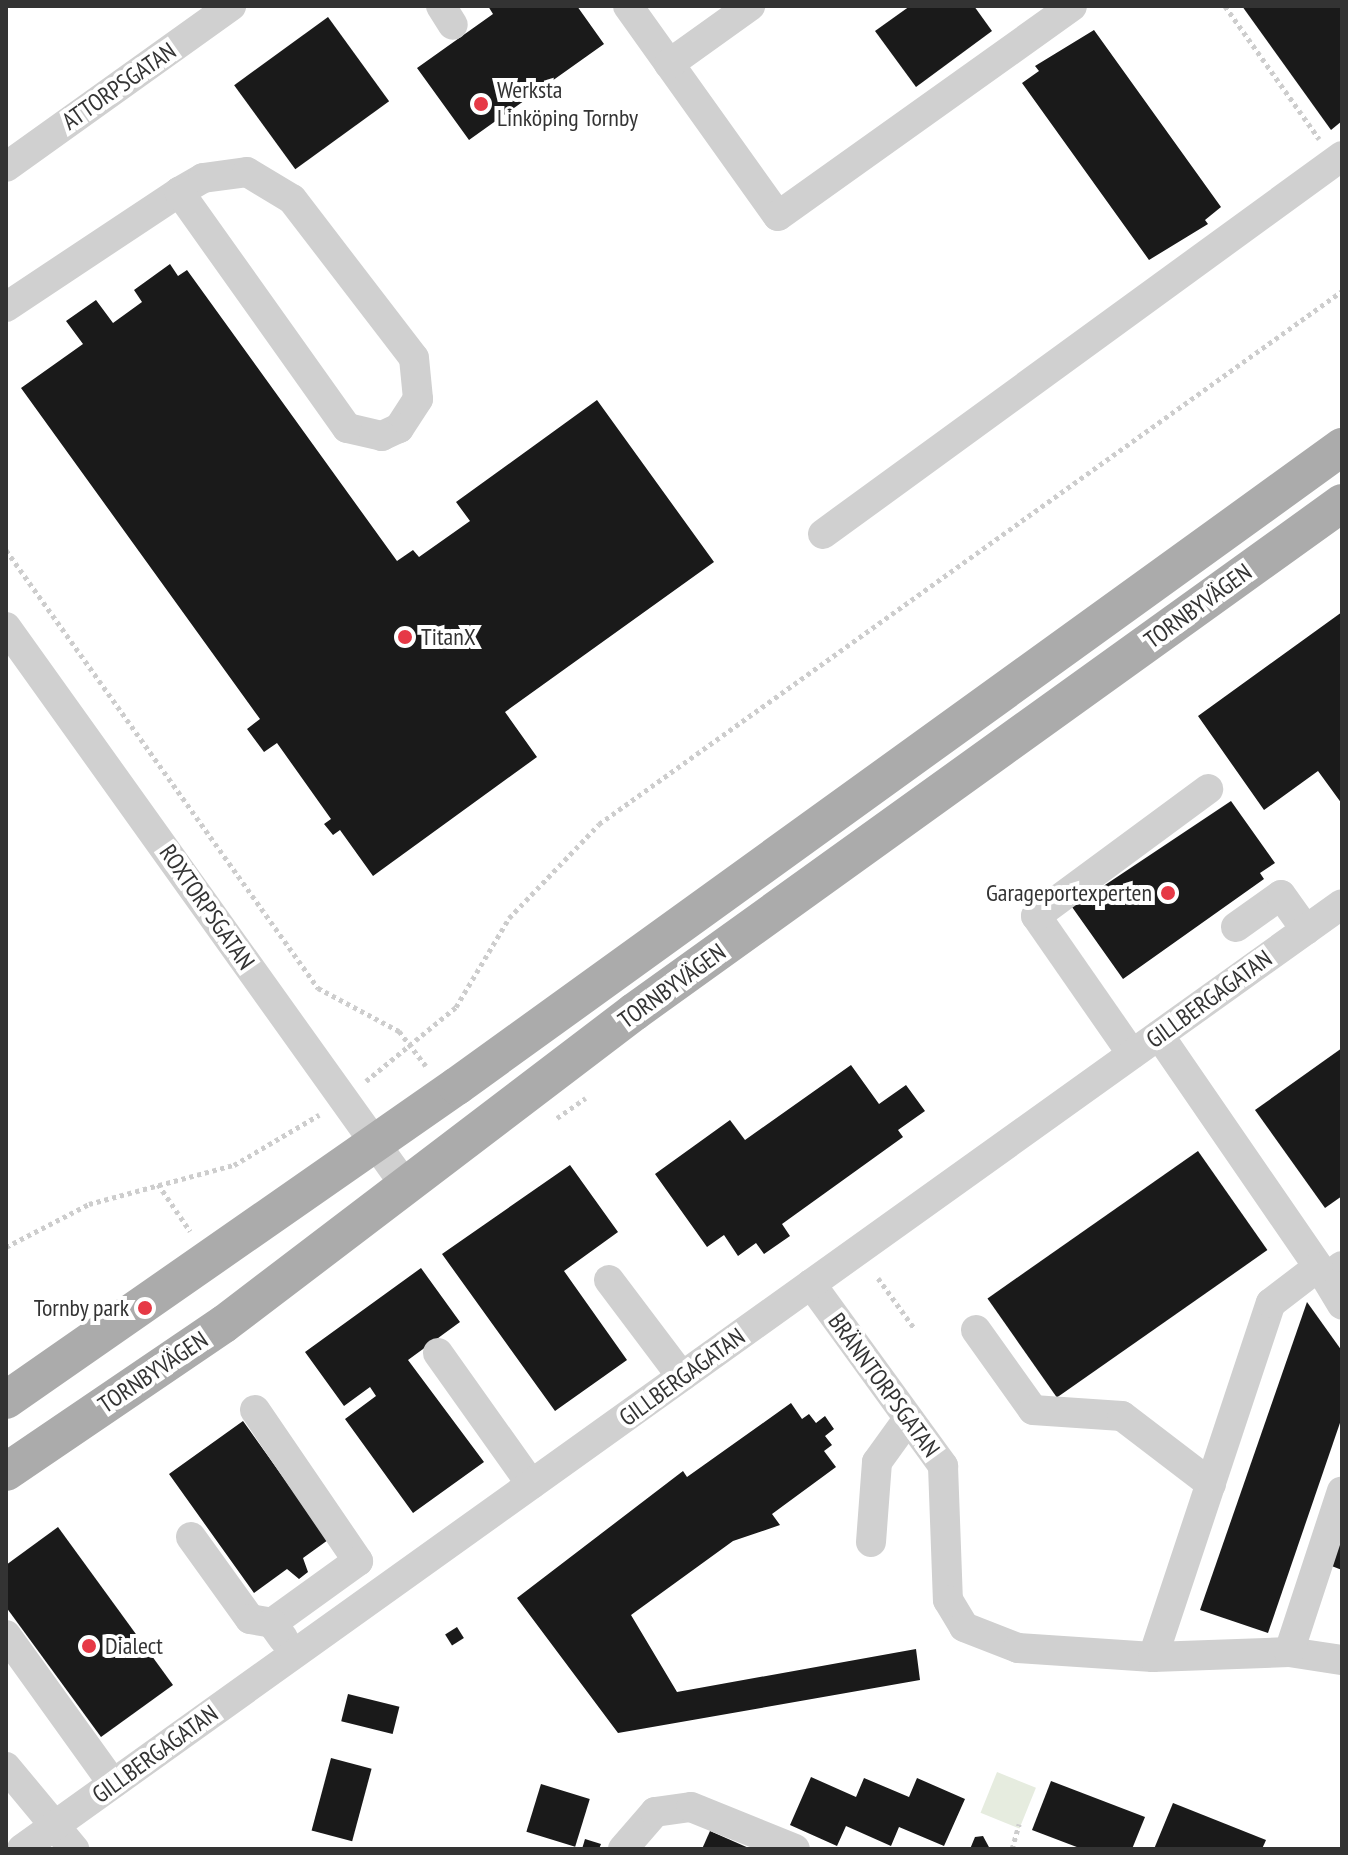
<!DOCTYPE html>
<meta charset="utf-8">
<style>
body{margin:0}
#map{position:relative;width:1348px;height:1855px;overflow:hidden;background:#fff;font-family:"PT Sans Narrow",sans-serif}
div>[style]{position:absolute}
.green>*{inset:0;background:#e6ecdf;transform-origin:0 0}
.building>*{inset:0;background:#1a1a1a;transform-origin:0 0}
.path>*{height:5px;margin-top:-2.5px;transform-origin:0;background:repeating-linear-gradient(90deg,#cdcdcd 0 4px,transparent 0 8px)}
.minor>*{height:30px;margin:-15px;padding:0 15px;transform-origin:15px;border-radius:15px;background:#d0d0d0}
.major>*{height:38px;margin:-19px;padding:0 19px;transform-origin:19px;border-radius:19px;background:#ababab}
.dots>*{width:22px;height:22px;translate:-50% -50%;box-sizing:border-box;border:4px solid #fff;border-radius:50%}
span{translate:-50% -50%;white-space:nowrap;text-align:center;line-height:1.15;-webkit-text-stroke:8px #fff;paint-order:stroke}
.street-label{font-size:24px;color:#333}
.poi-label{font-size:24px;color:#333}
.left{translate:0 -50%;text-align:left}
.right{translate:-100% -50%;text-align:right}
.frame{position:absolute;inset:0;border:8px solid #333;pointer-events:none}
</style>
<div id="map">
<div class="green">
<i style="left:997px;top:1772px;width:42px;height:44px;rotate:22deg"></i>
</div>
<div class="building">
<i style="clip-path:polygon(488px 6px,577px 6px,604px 44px,469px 140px,417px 68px,493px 14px)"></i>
<i style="clip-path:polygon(910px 6px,974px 6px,992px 31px,916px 87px,875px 31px)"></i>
<i style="clip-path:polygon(1242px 6px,1342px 6px,1342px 121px,1331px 130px)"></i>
<i style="left:328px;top:17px;width:104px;height:116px;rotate:54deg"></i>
<i style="clip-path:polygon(1094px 30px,1221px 207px,1205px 220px,1208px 224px,1149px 260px,1022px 83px,1039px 71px,1035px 66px)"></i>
<i style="clip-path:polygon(170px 264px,178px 276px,187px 270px,397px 561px,413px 550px,419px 557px,470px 521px,456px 502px,597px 400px,714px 562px,505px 712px,537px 757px,373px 876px,340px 830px,333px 835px,324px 824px,331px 819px,277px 743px,264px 752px,247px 729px,260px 719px,21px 388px,83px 344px,66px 321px,96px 300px,113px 323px,142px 302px,134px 290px)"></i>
<i style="clip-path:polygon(1342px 612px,1342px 804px,1318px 771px,1264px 810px,1198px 716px)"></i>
<i style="clip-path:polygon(1231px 801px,1275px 863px,1260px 873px,1264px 879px,1123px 979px,1072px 907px)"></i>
<i style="clip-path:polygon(1342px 1048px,1342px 1196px,1325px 1208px,1255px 1110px)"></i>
<i style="clip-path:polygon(851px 1065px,879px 1104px,906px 1085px,925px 1111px,898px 1130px,903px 1137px,782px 1224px,790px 1236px,764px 1254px,756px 1243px,738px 1256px,724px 1235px,707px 1247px,655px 1174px,730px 1120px,745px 1140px)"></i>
<i style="left:1198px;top:1151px;width:121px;height:257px;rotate:55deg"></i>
<i style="clip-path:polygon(570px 1165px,618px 1232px,564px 1271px,627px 1360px,555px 1411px,442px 1254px)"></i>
<i style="clip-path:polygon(421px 1268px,460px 1322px,408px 1360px,484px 1462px,413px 1513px,345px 1419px,376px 1396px,370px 1387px,344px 1406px,305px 1352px)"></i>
<i style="clip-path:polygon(1307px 1302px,1342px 1351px,1342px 1417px,1268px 1633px,1200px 1610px)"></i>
<i style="clip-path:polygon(791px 1403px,802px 1419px,809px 1414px,816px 1423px,825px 1416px,834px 1429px,825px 1436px,832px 1445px,824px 1451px,836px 1467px,772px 1514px,780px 1525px,733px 1541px,631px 1615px,677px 1692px,916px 1649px,920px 1680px,618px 1733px,517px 1598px,683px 1471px,687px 1477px)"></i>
<i style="clip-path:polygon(243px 1421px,328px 1540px,303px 1558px,308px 1572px,299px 1579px,287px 1569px,254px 1593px,169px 1474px)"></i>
<i style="clip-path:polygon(58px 1527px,173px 1685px,101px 1737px,6px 1607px,6px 1565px)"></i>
<i style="clip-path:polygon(1342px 1528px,1342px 1570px,1329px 1565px)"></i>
<i style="left:457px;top:1627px;width:13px;height:14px;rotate:58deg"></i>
<i style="left:348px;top:1694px;width:53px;height:28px;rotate:14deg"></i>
<i style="left:331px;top:1758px;width:42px;height:75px;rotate:15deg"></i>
<i style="clip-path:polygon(811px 1777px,856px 1797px,864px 1778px,909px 1797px,917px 1778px,965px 1799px,944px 1846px,899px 1827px,891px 1846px,846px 1826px,837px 1846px,790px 1825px)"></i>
<i style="clip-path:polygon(1051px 1781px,1145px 1817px,1132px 1849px,1082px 1849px,1032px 1830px)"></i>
<i style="left:541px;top:1784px;width:51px;height:50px;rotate:17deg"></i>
<i style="clip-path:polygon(1173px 1803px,1266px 1840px,1262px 1849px,1154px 1849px)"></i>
<i style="clip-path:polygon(710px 1831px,751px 1849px,702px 1849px)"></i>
<i style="clip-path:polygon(983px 1836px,990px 1849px,970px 1849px,975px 1837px)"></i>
<i style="clip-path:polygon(585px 1839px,601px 1844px,599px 1849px,582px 1849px)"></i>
</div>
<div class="path">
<i style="left:1225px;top:6px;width:163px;rotate:54.7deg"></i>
<i style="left:6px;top:550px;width:538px;rotate:54.54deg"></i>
<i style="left:318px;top:988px;width:92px;rotate:28deg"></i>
<i style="left:399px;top:1031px;width:44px;rotate:52.4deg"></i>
<i style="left:366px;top:1081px;width:117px;rotate:-39.4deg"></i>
<i style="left:456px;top:1007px;width:104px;rotate:-59.2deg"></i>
<i style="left:509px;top:918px;width:130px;rotate:-46.2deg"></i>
<i style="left:599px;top:824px;width:914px;rotate:-35.65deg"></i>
<i style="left:557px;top:1118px;width:35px;rotate:-35deg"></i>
<i style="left:158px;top:1184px;width:57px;rotate:55.8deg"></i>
<i style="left:6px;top:1247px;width:93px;rotate:-27.4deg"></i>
<i style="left:89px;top:1204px;width:150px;rotate:-15.1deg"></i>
<i style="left:234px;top:1165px;width:99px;rotate:-30.5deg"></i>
<i style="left:878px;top:1278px;width:62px;rotate:54.2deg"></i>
<i style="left:1012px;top:1849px;width:26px;rotate:-74deg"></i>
</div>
<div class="minor">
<i style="left:441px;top:6px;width:22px;rotate:58deg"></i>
<i style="left:628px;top:6px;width:258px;rotate:54.5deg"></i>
<i style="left:778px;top:216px;width:361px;rotate:-35.5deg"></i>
<i style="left:669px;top:64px;width:100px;rotate:-35.6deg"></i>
<i style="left:6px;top:167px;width:277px;rotate:-35.6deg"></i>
<i style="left:6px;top:307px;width:208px;rotate:-33.6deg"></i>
<i style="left:179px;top:192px;width:28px;rotate:-30deg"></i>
<i style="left:203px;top:178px;width:44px;rotate:-7.8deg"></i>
<i style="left:247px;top:172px;width:52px;rotate:31deg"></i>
<i style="left:292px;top:199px;width:200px;rotate:52.5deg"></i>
<i style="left:414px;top:358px;width:41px;rotate:84.4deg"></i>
<i style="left:418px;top:399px;width:35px;rotate:123deg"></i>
<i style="left:399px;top:428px;width:19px;rotate:155deg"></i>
<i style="left:382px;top:436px;width:36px;rotate:-167deg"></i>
<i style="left:347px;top:428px;width:290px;rotate:-125.4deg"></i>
<i style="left:823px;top:534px;width:642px;rotate:-36.07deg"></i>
<i style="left:6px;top:627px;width:690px;rotate:54.44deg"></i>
<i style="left:1236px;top:927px;width:55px;rotate:-35.4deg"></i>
<i style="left:1281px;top:895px;width:43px;rotate:54.5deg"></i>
<i style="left:1159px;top:1035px;width:295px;rotate:55.5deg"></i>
<i style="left:1326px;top:1278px;width:20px;rotate:-37deg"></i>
<i style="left:1132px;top:1054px;width:168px;rotate:-124.8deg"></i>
<i style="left:1036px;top:916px;width:214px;rotate:-36.4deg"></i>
<i style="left:1326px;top:1278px;width:31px;rotate:59deg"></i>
<i style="left:609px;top:1280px;width:121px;rotate:53deg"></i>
<i style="left:811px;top:1284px;width:225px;rotate:54deg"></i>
<i style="left:943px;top:1466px;width:134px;rotate:87.9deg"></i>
<i style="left:948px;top:1600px;width:31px;rotate:59deg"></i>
<i style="left:964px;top:1627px;width:58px;rotate:21.3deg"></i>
<i style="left:1018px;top:1648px;width:135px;rotate:3.8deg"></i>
<i style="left:1153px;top:1657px;width:136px;rotate:-2.1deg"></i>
<i style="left:1289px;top:1652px;width:54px;rotate:8.6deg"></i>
<i style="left:976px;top:1330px;width:98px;rotate:54.5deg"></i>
<i style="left:1033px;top:1410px;width:89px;rotate:3.9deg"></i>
<i style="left:1122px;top:1416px;width:112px;rotate:37.4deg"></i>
<i style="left:438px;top:1353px;width:161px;rotate:54.6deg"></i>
<i style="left:255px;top:1410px;width:183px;rotate:55.7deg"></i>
<i style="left:358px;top:1561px;width:106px;rotate:144.2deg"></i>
<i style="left:191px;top:1537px;width:101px;rotate:54.3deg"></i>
<i style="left:250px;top:1619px;width:22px;rotate:10deg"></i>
<i style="left:272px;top:1623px;width:19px;rotate:54deg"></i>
<i style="left:871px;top:1542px;width:80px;rotate:-85.7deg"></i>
<i style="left:877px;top:1462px;width:53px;rotate:-54.2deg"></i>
<i style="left:6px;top:1635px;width:183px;rotate:54.3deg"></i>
<i style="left:1289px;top:1652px;width:169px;rotate:-71.8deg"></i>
<i style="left:1153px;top:1657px;width:373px;rotate:-71.6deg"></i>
<i style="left:1271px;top:1303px;width:59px;rotate:-37.5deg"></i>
<i style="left:6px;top:1767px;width:107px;rotate:50.3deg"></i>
<i style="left:22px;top:1849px;width:1623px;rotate:-35.6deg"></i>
<i style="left:623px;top:1849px;width:49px;rotate:-49.1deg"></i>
<i style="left:655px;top:1812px;width:36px;rotate:-8deg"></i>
<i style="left:691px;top:1807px;width:112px;rotate:22deg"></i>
</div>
<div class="major">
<i style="left:6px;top:1400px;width:550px;rotate:-34.85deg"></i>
<i style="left:457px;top:1086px;width:1092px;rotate:-35.83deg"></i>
<i style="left:6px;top:1472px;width:263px;rotate:-34.2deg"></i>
<i style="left:224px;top:1324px;width:515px;rotate:-37.27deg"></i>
<i style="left:634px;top:1012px;width:872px;rotate:-35.71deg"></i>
</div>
<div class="dots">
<i style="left:481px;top:104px;background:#e63946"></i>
<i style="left:405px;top:637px;background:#e63946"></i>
<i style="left:1168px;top:893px;background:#e63946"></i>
<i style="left:145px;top:1308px;background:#e63946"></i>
<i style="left:89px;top:1646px;background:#e63946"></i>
</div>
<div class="street-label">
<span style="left:119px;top:86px;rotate:-35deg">ATTORPSGATAN</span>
<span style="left:1198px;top:606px;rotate:-36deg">TORNBYVÄGEN</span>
<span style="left:207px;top:907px;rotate:55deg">ROXTORPSGATAN</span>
<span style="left:672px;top:986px;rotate:-36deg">TORNBYVÄGEN</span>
<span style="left:1209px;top:999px;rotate:-36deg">GILLBERGAGATAN</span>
<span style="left:153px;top:1372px;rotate:-34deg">TORNBYVÄGEN</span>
<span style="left:682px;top:1377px;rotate:-36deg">GILLBERGAGATAN</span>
<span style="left:884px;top:1385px;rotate:54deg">BRÄNNTORPSGATAN</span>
<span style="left:155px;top:1754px;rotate:-36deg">GILLBERGAGATAN</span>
</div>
<div class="poi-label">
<span class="left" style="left:497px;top:104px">Werksta<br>Linköping Tornby</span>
<span class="left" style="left:421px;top:637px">TitanX</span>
<span class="right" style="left:1152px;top:893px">Garageportexperten</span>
<span class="right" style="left:129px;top:1308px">Tornby park</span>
<span class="left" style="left:105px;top:1646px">Dialect</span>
</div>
<div class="frame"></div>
</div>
